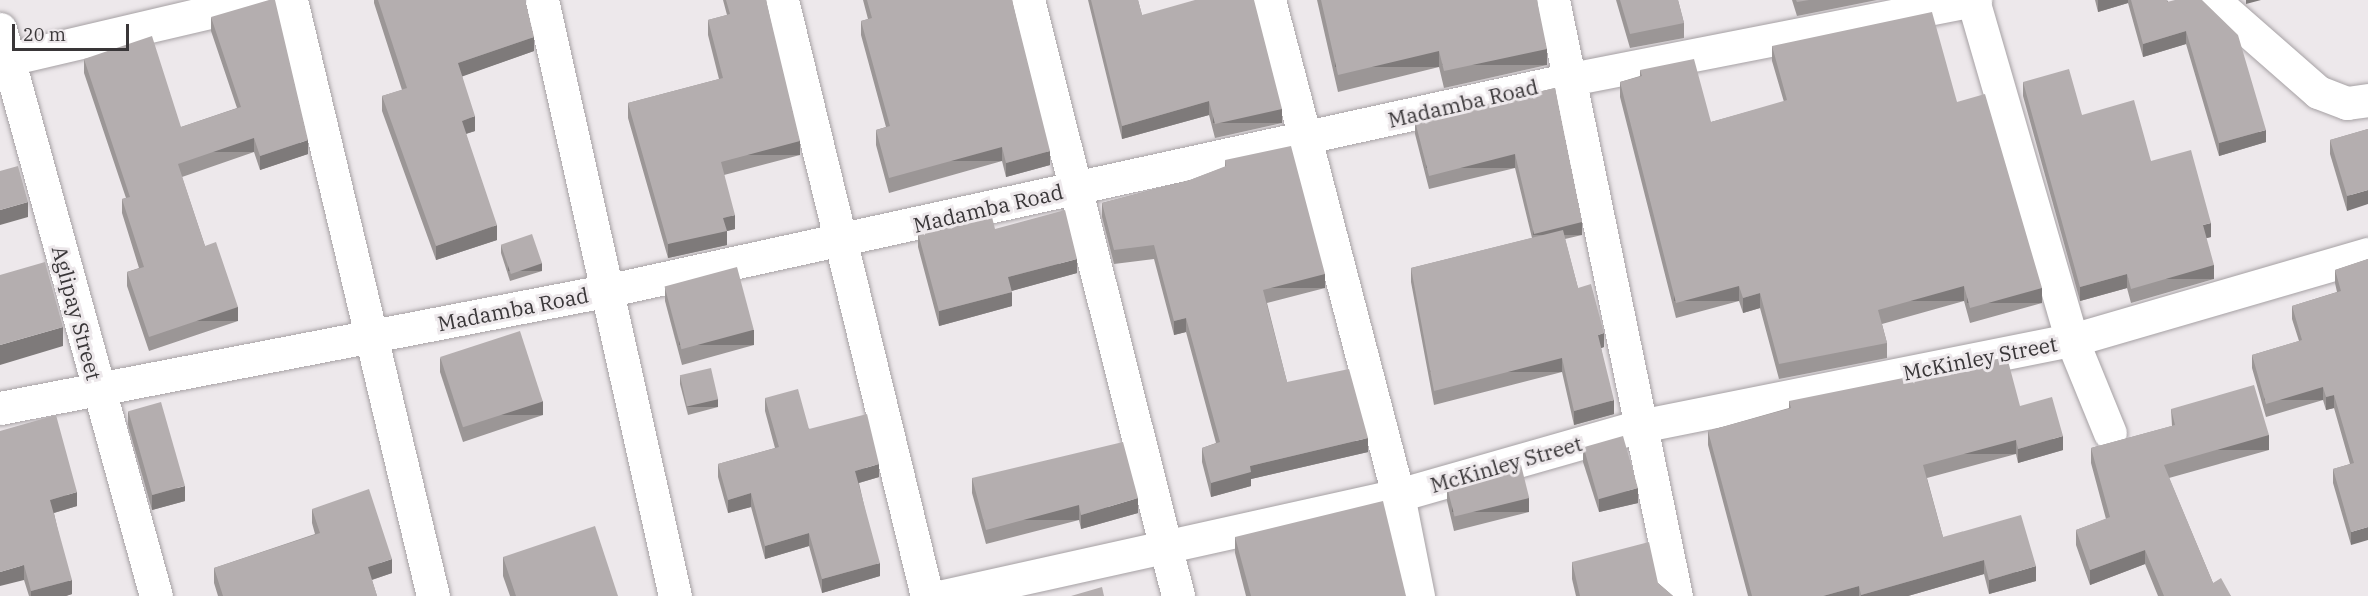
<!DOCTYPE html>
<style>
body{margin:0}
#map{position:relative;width:2368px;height:596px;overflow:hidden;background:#ede8eb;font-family:"IBM Plex Serif",serif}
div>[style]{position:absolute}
.roads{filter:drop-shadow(0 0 2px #a6a1a4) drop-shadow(0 0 2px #a6a1a4)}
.minor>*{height:33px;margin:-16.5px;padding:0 16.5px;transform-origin:16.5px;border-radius:16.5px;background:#fff}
.wall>*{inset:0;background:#9b9696}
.shaded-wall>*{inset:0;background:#7e7a7a;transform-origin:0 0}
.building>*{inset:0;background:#b4aeaf;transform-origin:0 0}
span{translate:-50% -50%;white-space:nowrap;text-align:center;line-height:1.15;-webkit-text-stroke:6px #ede8eb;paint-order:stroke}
.street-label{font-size:21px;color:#393638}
.scale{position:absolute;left:12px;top:24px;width:117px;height:27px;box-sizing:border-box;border:3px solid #393638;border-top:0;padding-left:8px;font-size:18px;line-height:21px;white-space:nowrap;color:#393638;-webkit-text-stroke:4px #ede8eb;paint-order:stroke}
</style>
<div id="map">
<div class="roads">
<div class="minor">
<i style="left:291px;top:0;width:613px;rotate:76.6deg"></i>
<i style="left:542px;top:0;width:611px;rotate:77.42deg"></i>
<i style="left:782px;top:0;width:613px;rotate:76.33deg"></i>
<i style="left:1028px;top:0;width:615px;rotate:75.87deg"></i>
<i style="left:1269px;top:0;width:512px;rotate:75.39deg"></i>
<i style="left:1398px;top:495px;width:103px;rotate:78.8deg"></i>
<i style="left:1553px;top:0;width:609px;rotate:78.34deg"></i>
<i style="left:1973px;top:0;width:354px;rotate:73.8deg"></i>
<i style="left:2072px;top:340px;width:100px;rotate:67.8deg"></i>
<i style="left:2213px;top:0;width:140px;rotate:41.2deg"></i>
<i style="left:2318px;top:92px;width:31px;rotate:21deg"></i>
<i style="left:2347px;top:103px;width:21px;rotate:-8deg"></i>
<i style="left:0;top:29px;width:588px;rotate:74.62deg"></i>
<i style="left:9px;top:59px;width:259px;rotate:-13.2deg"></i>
<i style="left:0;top:408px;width:621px;rotate:-10.95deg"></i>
<i style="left:610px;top:290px;width:979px;rotate:-12.39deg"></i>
<i style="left:1566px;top:80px;width:417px;rotate:-11.1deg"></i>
<i style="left:943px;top:596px;width:466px;rotate:-12.5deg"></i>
<i style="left:1398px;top:495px;width:252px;rotate:-15.9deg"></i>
<i style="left:1640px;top:426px;width:440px;rotate:-11.3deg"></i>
<i style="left:2072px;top:340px;width:308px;rotate:-16.2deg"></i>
</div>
</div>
<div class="wall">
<i style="clip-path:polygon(374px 0,525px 0,534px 51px,462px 76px,475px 131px,466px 134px,497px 240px,436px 260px,382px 111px,382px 96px,402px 90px,374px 3px)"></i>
<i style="clip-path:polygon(723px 0,766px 0,800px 155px,724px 175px,735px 229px,727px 231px,727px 245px,668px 258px,628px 118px,628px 103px,719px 79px,708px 35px,708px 20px,727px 15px)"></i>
<i style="clip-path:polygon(863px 0,1012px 0,1050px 165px,1006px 177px,1002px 161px,889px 193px,876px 145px,876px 130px,886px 127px,861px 35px,861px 21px,868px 19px)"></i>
<i style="clip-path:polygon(1088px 0,1138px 0,1142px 15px,1282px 123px,1215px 138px,1209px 115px,1122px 139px)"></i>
<i style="clip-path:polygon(1317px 0,1537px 0,1547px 65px,1444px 88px,1439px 67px,1338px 92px)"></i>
<i style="clip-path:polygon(1616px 0,1678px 0,1684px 23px,1684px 38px,1630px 48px)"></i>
<i style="clip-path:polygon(1792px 0,1877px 0,1797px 16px)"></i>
<i style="clip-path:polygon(2095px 0,2167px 0,2266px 142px,2219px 156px,2186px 44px,2143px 57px,2128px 3px,2098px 12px)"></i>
<i style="clip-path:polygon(211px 17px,308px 154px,260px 170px,254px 152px,182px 177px,205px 246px,238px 321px,149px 351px,127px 286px,127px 272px,139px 268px,122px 213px,122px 199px,126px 198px,84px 73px,84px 59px,181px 127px,237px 108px,211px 31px)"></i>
<i style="clip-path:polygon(1772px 46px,1957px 102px,2042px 303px,1970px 323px,1964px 301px,1882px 324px,1887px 343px,1887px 358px,1779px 379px,1760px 308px,1743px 313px,1739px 301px,1676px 318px,1620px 97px,1620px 82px,1640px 76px,1640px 70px,1711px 122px,1784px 102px,1772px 61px)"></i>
<i style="clip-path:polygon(2023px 82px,2082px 115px,2151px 161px,2211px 237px,2206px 238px,2214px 279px,2131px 303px,2127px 288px,2080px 301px,2023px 96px)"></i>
<i style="clip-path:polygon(1555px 88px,1582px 235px,1565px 239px,1578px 288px,1604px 347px,1601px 348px,1614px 414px,1574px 425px,1562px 372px,1434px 405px,1411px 282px,1411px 268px,1532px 238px,1515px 168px,1429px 189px,1415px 134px,1415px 121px)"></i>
<i style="clip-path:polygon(2368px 129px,2347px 211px,2330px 154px,2330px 140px)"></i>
<i style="clip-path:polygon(1225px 160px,1325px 288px,1267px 303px,1287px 382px,1368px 452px,1251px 479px,1251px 486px,1211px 497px,1202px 462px,1202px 448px,1216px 443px,1186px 332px,1174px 335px,1154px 259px,1114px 264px,1102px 217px,1102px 203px,1190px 180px,1225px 167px)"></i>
<i style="clip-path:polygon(995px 229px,1077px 273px,1011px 291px,1012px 306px,939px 326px,918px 247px,918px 233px)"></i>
<i style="clip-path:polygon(501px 245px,542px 271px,510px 281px,501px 253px)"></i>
<i style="clip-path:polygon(2368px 259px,2351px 545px,2333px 483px,2333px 469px,2350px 464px,2334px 408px,2326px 410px,2323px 400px,2266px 417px,2252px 368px,2252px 355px,2299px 341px,2292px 319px,2292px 306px,2337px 292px,2335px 283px,2335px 270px)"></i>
<i style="clip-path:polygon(665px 287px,754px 345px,682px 365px,665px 301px)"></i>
<i style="clip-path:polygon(440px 358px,543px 415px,463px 442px,440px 372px)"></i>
<i style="clip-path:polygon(680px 376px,718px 407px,688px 415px,680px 384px)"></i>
<i style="clip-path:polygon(765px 398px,879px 477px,859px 483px,880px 576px,822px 593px,809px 546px,765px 559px,751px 507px,728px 513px,718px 477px,718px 464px,775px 448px,765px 411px)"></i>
<i style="clip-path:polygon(1789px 401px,2020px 406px,2063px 450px,2018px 463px,2016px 454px,1927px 478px,1943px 537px,2036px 581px,1989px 594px,1984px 574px,1908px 596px,1748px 596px,1708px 445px,1708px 431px,1789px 408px)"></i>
<i style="clip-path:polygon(2171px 409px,2269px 450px,2169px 478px,2213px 583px,2231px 596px,2158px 596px,2145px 564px,2090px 585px,2076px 545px,2076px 530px,2106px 519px,2091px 463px,2091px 448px,2172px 426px)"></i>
<i style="clip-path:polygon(128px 411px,185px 501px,152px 510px,128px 425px)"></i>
<i style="clip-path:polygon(0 431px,77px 506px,54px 513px,72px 594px,66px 596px,29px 596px,24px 580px)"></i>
<i style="clip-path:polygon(1583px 447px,1638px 503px,1599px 512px,1583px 462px)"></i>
<i style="clip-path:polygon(972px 478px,1138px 513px,1081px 529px,1079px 520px,986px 544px,972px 493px)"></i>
<i style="clip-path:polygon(1447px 486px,1529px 512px,1454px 531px,1447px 501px)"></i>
<i style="clip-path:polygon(312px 509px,392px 573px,372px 580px,377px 596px,218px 596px,214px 583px,214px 568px,315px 534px,312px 523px)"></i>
<i style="clip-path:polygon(1235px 537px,1406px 596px,1246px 596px,1235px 553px)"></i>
<i style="clip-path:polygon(503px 557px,618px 596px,510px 596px,503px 576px)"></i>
<i style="clip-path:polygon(1572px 562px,1658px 583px,1673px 596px,1576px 596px,1572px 579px)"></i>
</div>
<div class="shaded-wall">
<i style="clip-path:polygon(2098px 0,2128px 0,2128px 3px,2098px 12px)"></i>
<i style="clip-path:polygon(2246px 0,2261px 0,2246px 4px)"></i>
<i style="clip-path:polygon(2186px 31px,2186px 44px,2143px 57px,2143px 44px)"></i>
<i style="clip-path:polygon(534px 37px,534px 51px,458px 78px,458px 63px)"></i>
<i style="left:1547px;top:49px;width:16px;height:105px;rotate:90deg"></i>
<i style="left:1439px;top:51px;width:16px;height:104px;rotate:90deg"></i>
<i style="clip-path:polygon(1209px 101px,1209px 115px,1122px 139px,1122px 126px)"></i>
<i style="left:1282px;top:109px;width:14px;height:69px;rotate:90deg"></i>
<i style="clip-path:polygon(475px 116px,475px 131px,462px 135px,462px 121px)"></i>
<i style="clip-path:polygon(2266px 130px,2266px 142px,2219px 156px,2219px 143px)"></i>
<i style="left:254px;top:138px;width:14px;height:80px;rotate:90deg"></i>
<i style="clip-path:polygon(308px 140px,308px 154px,260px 170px,260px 156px)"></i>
<i style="left:800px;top:141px;width:14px;height:82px;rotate:90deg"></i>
<i style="left:1002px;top:147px;width:14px;height:117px;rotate:90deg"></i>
<i style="clip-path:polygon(1050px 151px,1050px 165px,1006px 177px,1006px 163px)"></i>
<i style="left:1515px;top:154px;width:14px;height:89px;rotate:90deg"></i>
<i style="clip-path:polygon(2368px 190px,2368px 204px,2347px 211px,2347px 196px)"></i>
<i style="clip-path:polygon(28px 202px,28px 217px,0 225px,0 210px)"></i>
<i style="clip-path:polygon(735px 215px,735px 229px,727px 231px,727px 245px,668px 258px,668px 244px,723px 218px)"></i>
<i style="left:1582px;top:222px;width:13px;height:49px;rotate:90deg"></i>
<i style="clip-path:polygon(2211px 223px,2211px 237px,2203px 239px,2203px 225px)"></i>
<i style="clip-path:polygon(497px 225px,497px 240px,436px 260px,436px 246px)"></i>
<i style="clip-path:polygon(1077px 259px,1077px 273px,1008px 292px,1008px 277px)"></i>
<i style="left:542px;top:263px;width:8px;height:34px;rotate:90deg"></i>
<i style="left:2214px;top:265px;width:14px;height:86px;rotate:90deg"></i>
<i style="left:1325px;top:274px;width:14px;height:64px;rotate:90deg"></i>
<i style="clip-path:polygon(2127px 274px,2127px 288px,2080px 301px,2080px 287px)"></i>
<i style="left:1739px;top:286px;width:15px;height:65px;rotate:90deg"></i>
<i style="left:1964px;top:286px;width:15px;height:89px;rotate:90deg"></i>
<i style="left:2042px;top:288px;width:15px;height:75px;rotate:90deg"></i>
<i style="clip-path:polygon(1012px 292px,1012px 306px,939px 326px,939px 311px)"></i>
<i style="clip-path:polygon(1760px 293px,1760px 308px,1743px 313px,1743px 298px)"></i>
<i style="left:238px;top:307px;width:14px;height:94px;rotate:90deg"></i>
<i style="clip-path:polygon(1186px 318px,1186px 332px,1174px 335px,1174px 321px)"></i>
<i style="clip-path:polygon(63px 327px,63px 346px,0 365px,0 345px)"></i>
<i style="left:754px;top:330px;width:15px;height:75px;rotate:90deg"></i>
<i style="clip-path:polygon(1604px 333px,1604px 347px,1598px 349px,1598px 335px)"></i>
<i style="left:1562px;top:358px;width:14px;height:132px;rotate:90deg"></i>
<i style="left:2323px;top:387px;width:13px;height:59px;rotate:90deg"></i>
<i style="clip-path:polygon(2334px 395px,2334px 408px,2326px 410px,2326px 397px)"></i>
<i style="left:718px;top:399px;width:8px;height:31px;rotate:90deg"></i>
<i style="clip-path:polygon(1614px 400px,1614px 414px,1574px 425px,1574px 411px)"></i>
<i style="left:543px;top:401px;width:14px;height:84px;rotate:90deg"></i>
<i style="left:2269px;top:435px;width:15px;height:109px;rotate:90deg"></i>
<i style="clip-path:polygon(2063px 436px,2063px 450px,2018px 463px,2018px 449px)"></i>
<i style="clip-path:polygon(1368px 438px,1368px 452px,1251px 479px,1251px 486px,1211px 497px,1211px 483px,1250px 466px)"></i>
<i style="left:2016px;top:440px;width:14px;height:96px;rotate:90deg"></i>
<i style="clip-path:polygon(879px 464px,879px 477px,855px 484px,855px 471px)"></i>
<i style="clip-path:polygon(185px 486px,185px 501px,152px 510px,152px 495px)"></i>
<i style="clip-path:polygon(1638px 488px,1638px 503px,1599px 512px,1599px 498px)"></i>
<i style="clip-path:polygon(77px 492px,77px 506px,50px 514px,50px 500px)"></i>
<i style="clip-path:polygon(751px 493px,751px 507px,728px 513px,728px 500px)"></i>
<i style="clip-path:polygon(1138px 498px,1138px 513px,1081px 529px,1081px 515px)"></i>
<i style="left:1529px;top:498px;width:14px;height:77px;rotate:90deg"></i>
<i style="left:1079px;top:505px;width:15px;height:96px;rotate:90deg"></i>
<i style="clip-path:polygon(2368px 527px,2368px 540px,2351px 545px,2351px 532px)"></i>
<i style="clip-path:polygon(809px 533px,809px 546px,765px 559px,765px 546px)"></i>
<i style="clip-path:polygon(2145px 550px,2145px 564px,2090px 585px,2090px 570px)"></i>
<i style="clip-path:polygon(392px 559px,392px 573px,368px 581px,368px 567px)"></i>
<i style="clip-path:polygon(1984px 560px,1984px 574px,1908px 596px,1861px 596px,1861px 595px)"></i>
<i style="clip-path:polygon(880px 563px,880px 576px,822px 593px,822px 579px)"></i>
<i style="clip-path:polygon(24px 565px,24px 580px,0 586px,0 572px)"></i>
<i style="clip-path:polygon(2036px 566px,2036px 581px,1989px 594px,1989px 580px)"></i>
<i style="clip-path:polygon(72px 580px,72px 594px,66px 596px,31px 596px,31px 591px)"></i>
<i style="clip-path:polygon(1859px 586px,1859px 596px,1823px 596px)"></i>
</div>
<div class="building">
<i style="clip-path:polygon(269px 0,275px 0,308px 140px,260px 156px,254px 138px,178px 164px,205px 246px,216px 242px,238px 307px,149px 337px,127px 272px,144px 267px,122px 199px,130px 197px,84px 59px,152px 36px,181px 127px,241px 107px,211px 17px)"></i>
<i style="clip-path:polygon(378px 0,525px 0,534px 37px,458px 63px,475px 116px,462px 121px,497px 225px,436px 246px,382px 96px,407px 88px)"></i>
<i style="clip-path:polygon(726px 0,766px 0,800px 141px,721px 162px,735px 215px,723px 218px,727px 231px,668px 244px,628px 103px,723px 78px,708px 20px,730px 14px)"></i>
<i style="clip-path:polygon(867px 0,1012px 0,1050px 151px,1006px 163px,1002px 147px,889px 178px,876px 130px,890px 126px,861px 21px,872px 18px)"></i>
<i style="clip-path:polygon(1091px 0,1138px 0,1142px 15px,1195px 0,1254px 0,1282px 109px,1215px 124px,1209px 101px,1122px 126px)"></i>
<i style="clip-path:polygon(1321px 0,1537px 0,1547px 49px,1444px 71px,1439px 51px,1338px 75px)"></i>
<i style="clip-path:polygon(1620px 0,1678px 0,1684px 23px,1630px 34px)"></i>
<i style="clip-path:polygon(1796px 0,1809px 0,1797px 2px)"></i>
<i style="clip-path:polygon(2131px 0,2167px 0,2167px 2px,2175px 0,2202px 0,2238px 35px,2266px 130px,2219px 143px,2186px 31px,2143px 44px)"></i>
<i style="clip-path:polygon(1932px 12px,1957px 102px,1985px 94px,2042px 288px,1970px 308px,1964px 286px,1878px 310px,1887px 343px,1779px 364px,1760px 293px,1743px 298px,1739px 286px,1676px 303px,1620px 82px,1642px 76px,1640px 70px,1694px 59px,1711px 122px,1787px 100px,1772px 46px)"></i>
<i style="clip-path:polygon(2069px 69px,2082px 115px,2134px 100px,2151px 161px,2191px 150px,2211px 223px,2203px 225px,2214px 265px,2131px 289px,2127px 274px,2080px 287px,2023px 82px)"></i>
<i style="clip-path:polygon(1555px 88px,1582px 222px,1534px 234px,1515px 154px,1429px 176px,1415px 121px)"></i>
<i style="clip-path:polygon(2368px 129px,2368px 190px,2347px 196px,2330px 140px)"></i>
<i style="clip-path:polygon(1291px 146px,1325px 274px,1263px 290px,1287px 382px,1349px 369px,1368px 438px,1250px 466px,1251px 472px,1211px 483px,1202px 448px,1220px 442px,1186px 318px,1174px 321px,1154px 245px,1114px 250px,1102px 203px,1190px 180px,1226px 166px,1225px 160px)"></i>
<i style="clip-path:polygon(18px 166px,28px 202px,0 210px,0 171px)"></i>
<i style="clip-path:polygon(1065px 210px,1077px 259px,1008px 277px,1012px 292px,939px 311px,918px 233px,991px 213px,995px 229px)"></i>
<i style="clip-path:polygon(1563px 230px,1578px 288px,1591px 284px,1604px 333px,1598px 335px,1614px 400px,1574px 411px,1562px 358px,1434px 391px,1411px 268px)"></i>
<i style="left:532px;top:234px;width:31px;height:33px;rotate:71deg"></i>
<i style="clip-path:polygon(2368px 259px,2368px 527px,2351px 532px,2333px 469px,2354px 463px,2334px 395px,2326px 397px,2323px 387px,2266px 404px,2252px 355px,2302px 340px,2292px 306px,2341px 291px,2335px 270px)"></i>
<i style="clip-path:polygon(45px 262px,63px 327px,0 345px,0 275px)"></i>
<i style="left:737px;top:267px;width:65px;height:75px;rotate:75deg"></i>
<i style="left:520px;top:331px;width:74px;height:84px;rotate:72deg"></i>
<i style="clip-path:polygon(2007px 357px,2020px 406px,2052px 397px,2063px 436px,2018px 449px,2016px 440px,1923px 465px,1943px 537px,2021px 515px,2036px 566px,1989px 580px,1984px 560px,1861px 595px,1859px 586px,1823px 596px,1752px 596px,1708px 431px,1791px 408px,1789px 401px)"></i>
<i style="left:711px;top:368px;width:32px;height:32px;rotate:77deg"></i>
<i style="clip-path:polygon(2254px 385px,2269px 435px,2164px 465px,2213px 583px,2221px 578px,2231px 596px,2164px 596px,2145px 550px,2090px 570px,2076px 530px,2110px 517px,2091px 448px,2175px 425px,2171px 409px)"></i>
<i style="clip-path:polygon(798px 389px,809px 429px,867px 414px,879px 464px,855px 471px,880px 563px,822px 579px,809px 533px,765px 546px,751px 493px,728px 500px,718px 464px,779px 447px,765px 398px)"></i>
<i style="left:161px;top:402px;width:87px;height:34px;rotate:74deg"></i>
<i style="clip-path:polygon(56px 415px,77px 492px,50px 500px,72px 580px,31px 591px,24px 565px,0 572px,0 431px)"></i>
<i style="left:1623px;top:436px;width:54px;height:41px;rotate:74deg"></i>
<i style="clip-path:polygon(1123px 442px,1138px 498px,1081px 515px,1079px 505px,986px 530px,972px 478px)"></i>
<i style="left:1521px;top:465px;width:34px;height:77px;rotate:76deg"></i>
<i style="clip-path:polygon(369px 489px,392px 559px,368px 567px,377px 596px,223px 596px,214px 568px,320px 533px,312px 509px)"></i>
<i style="clip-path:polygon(1383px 501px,1406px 596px,1251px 596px,1235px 537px)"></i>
<i style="clip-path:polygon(595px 526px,618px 596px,516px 596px,503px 557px)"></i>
<i style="clip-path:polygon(1649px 542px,1658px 583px,1673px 596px,1580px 596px,1572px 562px)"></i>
<i style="clip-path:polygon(1102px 587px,1104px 596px,1071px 596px)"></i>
</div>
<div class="street-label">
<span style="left:1463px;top:103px;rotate:-13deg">Madamba Road</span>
<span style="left:988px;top:208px;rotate:-13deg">Madamba Road</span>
<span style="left:513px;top:309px;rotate:-11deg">Madamba Road</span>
<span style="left:77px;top:313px;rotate:75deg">Aglipay Street</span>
<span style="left:1980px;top:358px;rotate:-11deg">McKinley Street</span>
<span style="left:1506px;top:464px;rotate:-16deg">McKinley Street</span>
</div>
<div class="scale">20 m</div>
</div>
